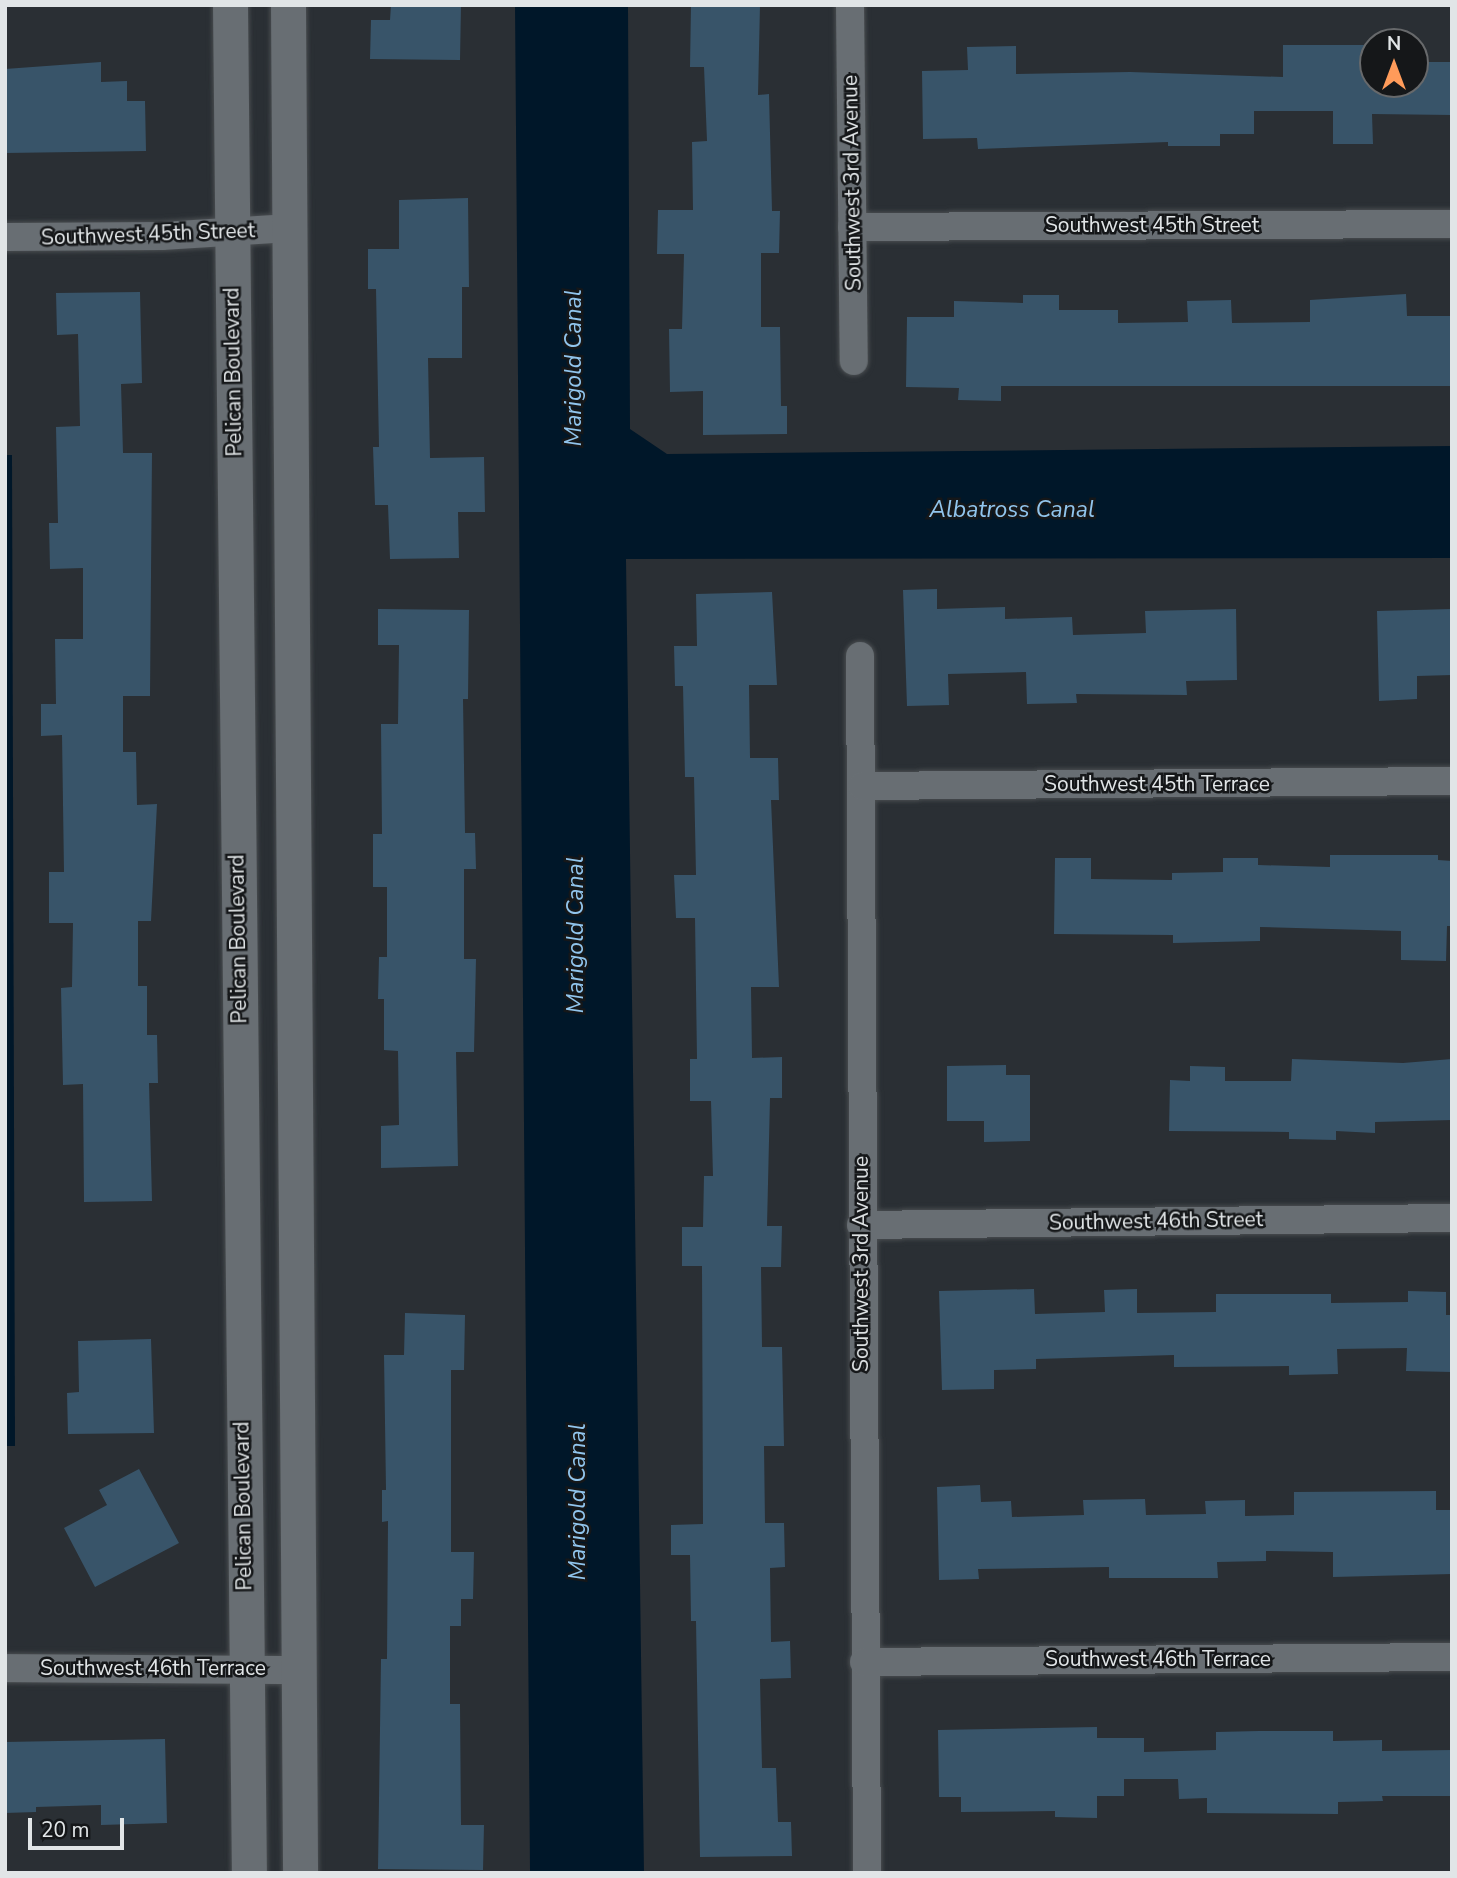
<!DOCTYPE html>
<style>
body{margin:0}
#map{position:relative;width:1457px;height:1878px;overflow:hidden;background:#2a2f34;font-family:"Nunito Sans",sans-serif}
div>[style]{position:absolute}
.water>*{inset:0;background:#001729}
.building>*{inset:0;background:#385469}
.roads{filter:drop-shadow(0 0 2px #494d50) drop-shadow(0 0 2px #494d50)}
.minor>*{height:28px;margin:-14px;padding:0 14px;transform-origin:14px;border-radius:14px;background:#686e73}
.tertiary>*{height:35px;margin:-17.5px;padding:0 17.5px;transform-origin:17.5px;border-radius:17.5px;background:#686e73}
span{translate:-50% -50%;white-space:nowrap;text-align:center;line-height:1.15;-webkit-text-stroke:5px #151719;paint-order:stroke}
.street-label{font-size:21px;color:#e1e5e7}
.water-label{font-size:23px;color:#91c5ed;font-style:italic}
.frame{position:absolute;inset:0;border:7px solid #e1e5e7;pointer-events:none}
.north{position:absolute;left:1359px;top:28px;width:70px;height:70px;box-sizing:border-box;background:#151719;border:2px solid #67696b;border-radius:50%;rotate:0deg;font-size:19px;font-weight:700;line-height:28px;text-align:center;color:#e1e5e7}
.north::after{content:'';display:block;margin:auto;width:24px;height:32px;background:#ff9b5a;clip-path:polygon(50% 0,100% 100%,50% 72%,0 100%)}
.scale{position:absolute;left:28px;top:1818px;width:96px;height:32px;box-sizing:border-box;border:4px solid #e1e5e7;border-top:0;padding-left:9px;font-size:21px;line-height:24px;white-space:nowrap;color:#e1e5e7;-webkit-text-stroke:5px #151719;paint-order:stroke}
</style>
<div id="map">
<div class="water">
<i style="clip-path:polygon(515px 5px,628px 5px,630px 429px,667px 454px,1452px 446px,1452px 558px,626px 559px,644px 1873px,530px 1873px)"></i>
<i style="clip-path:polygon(5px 455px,12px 455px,15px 1446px,5px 1446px)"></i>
</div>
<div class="building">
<i style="clip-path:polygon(391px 5px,461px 5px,460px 60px,370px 59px,371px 20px,390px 20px)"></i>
<i style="clip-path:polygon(691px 5px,760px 5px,758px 95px,769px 94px,772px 211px,780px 211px,779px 253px,761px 253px,761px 327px,780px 327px,781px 406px,787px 406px,787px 434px,703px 435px,703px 391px,670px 392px,669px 329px,682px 329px,684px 254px,657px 254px,658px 210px,693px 210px,692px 142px,707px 141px,704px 67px,690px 67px)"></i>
<i style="clip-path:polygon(1283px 45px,1372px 45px,1373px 84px,1415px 84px,1415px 62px,1452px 62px,1452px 115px,1372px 114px,1373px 144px,1333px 144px,1333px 111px,1254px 111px,1254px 134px,1220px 134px,1220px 146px,1168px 146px,1168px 142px,978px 149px,977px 138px,923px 139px,922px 71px,968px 70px,967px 47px,1016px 46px,1016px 74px,1130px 72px,1283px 77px)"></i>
<i style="clip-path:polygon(101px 62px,101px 82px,127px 81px,127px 101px,145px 101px,146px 151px,5px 153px,5px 69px)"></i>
<i style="clip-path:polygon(468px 198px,469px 287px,462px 287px,462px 358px,428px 358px,430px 458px,484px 457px,485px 512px,458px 512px,459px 558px,390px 559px,388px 505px,375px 505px,373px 447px,379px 447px,376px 289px,368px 289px,368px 249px,399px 249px,399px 200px)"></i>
<i style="clip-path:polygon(140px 292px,142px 383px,121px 384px,123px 453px,152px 453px,150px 696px,123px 696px,123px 752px,136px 752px,137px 805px,157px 804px,151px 921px,138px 921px,138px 986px,147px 986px,147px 1035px,157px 1035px,158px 1083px,149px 1083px,152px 1201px,84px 1202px,83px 1084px,63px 1085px,61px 988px,72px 987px,73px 923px,49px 923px,49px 872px,64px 872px,62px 735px,41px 736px,41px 704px,56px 704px,55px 639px,83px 639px,83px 568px,50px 569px,49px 523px,58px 523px,56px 427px,80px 426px,78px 334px,57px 335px,56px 293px)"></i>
<i style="clip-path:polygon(1406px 294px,1407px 316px,1452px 316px,1452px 386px,1001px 386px,1001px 401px,958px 400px,959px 388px,906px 387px,907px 317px,954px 317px,954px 301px,1023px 303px,1023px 295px,1059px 295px,1059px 310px,1118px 310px,1118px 323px,1188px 322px,1187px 301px,1231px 300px,1232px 323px,1310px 322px,1310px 300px)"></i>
<i style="clip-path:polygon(937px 589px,937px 609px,1005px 607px,1005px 619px,1072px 617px,1073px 635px,1146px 633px,1145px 611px,1236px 609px,1237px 680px,1186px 681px,1187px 695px,1076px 694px,1077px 703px,1027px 704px,1026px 672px,948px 674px,949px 705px,907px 706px,903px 590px)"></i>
<i style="clip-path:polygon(772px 592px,777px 685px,749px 685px,750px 758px,778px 758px,779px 800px,771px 800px,779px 987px,751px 987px,752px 1058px,782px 1057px,782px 1098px,770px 1098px,767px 1226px,782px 1226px,781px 1267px,761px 1267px,762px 1347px,782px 1347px,784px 1446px,764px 1446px,765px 1523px,784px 1523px,785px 1567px,770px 1568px,771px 1642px,790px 1641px,791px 1678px,760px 1679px,762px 1768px,776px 1768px,778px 1822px,791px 1822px,792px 1856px,700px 1857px,696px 1621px,691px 1621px,690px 1555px,671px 1555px,671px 1525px,703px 1524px,702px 1266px,682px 1266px,682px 1227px,703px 1227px,704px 1176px,713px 1176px,711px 1101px,690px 1101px,690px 1059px,697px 1059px,695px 918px,676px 918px,674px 875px,696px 875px,694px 777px,685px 777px,683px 686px,675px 686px,674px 646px,697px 646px,696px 594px)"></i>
<i style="clip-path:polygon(378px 609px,469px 610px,468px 699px,463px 699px,465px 833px,475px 833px,476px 869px,464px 869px,464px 959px,476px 959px,474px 1052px,456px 1052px,458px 1166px,381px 1168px,381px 1126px,399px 1125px,398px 1051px,384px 1050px,384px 999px,378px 999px,379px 957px,387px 957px,387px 887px,373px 887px,373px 834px,382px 834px,381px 724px,398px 724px,399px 645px,378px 645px)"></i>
<i style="clip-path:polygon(1452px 609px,1452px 675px,1417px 676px,1417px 699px,1379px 701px,1377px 611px)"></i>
<i style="clip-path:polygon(1330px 855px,1438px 855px,1438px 860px,1452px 861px,1452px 926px,1447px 926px,1446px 961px,1401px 960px,1401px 931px,1260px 927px,1260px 941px,1173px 943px,1173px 935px,1054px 934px,1055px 858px,1091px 858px,1091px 879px,1172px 880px,1172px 873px,1223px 872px,1223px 858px,1258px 858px,1258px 865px,1330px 867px)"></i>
<i style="clip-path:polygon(1292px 1059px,1403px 1063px,1452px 1059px,1452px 1120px,1375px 1122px,1375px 1133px,1336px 1131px,1336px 1140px,1289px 1139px,1289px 1132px,1169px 1131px,1170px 1080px,1190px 1081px,1190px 1066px,1225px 1067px,1225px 1081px,1291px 1081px)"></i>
<i style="clip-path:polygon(1006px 1065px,1006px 1075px,1030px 1075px,1030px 1141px,984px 1142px,984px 1121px,947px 1121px,947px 1066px)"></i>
<i style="clip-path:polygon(1034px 1289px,1035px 1314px,1105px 1312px,1104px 1290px,1137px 1289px,1137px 1313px,1216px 1312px,1216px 1294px,1331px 1294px,1331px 1303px,1408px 1302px,1408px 1291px,1446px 1292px,1446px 1315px,1452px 1315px,1452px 1372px,1406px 1371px,1407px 1348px,1337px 1349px,1338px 1374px,1289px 1375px,1289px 1366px,1174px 1367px,1174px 1355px,1036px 1359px,1036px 1369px,994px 1370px,994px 1389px,942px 1390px,939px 1291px)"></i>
<i style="clip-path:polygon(405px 1313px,465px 1315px,464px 1370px,451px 1370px,451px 1552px,474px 1552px,473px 1599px,461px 1599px,461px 1626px,450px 1626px,450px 1704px,460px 1704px,461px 1825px,484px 1825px,483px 1870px,378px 1869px,381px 1659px,387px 1659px,388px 1521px,382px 1522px,382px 1490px,386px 1490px,384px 1355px,404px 1355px)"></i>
<i style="clip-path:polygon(151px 1339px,154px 1433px,68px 1434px,67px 1393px,79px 1392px,78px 1341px)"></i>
<i style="clip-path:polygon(139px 1469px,179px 1543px,95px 1587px,64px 1528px,107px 1505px,99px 1490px)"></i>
<i style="clip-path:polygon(980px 1485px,981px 1502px,1011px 1501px,1012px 1517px,1084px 1515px,1083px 1500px,1145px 1499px,1146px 1515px,1206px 1514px,1205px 1501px,1245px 1500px,1245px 1516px,1294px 1515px,1294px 1492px,1436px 1491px,1436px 1510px,1452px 1510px,1452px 1574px,1333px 1577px,1333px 1552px,1266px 1551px,1266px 1561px,1217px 1562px,1218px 1578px,1109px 1578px,1109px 1567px,978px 1569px,979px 1579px,939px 1580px,937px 1487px)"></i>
<i style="clip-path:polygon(1097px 1727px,1097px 1738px,1144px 1738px,1144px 1752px,1216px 1750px,1216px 1732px,1259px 1731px,1333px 1731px,1333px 1741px,1382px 1740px,1382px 1751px,1452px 1750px,1452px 1796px,1382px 1796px,1383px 1801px,1338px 1802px,1338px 1814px,1207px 1813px,1207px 1798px,1179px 1799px,1178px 1779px,1124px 1779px,1124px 1796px,1097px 1796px,1097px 1818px,1055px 1817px,1055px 1811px,961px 1812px,961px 1797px,939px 1797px,938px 1730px)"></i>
<i style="clip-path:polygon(165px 1739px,167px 1823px,101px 1825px,101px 1805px,36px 1807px,36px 1812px,5px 1813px,5px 1742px)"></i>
</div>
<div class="roads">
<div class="minor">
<i style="left:850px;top:5px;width:356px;rotate:89.4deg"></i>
<i style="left:852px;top:227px;width:600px;rotate:-0.29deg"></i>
<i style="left:5px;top:237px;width:157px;rotate:-0.4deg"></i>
<i style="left:162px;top:236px;width:128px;rotate:-3.6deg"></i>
<i style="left:860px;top:656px;width:1217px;rotate:89.67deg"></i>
<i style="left:862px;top:786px;width:590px;rotate:-0.49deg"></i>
<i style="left:861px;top:1225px;width:591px;rotate:-0.68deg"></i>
<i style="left:864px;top:1662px;width:588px;rotate:-0.49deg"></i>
<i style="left:5px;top:1668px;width:295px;rotate:0.4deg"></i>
</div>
<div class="tertiary">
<i style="left:230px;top:5px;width:1868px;rotate:89.42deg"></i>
<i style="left:288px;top:5px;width:1868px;rotate:89.63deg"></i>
</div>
</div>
<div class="street-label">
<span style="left:852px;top:183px;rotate:-91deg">Southwest 3rd Avenue</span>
<span style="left:1152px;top:225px">Southwest 45th Street</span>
<span style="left:148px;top:234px;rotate:-2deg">Southwest 45th Street</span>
<span style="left:233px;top:372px;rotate:-91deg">Pelican Boulevard</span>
<span style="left:1157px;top:784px">Southwest 45th Terrace</span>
<span style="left:238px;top:939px;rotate:-91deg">Pelican Boulevard</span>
<span style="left:1156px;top:1221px;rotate:-1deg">Southwest 46th Street</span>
<span style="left:861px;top:1264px;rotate:-90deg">Southwest 3rd Avenue</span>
<span style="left:243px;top:1506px;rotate:-91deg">Pelican Boulevard</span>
<span style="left:1158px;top:1659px">Southwest 46th Terrace</span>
<span style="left:153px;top:1668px">Southwest 46th Terrace</span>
</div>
<div class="water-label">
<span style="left:574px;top:368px;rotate:-90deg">Marigold Canal</span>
<span style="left:1012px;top:510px">Albatross Canal</span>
<span style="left:576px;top:935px;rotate:-90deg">Marigold Canal</span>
<span style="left:578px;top:1502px;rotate:-90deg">Marigold Canal</span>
</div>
<div class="frame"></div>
<div class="north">N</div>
<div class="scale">20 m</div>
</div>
